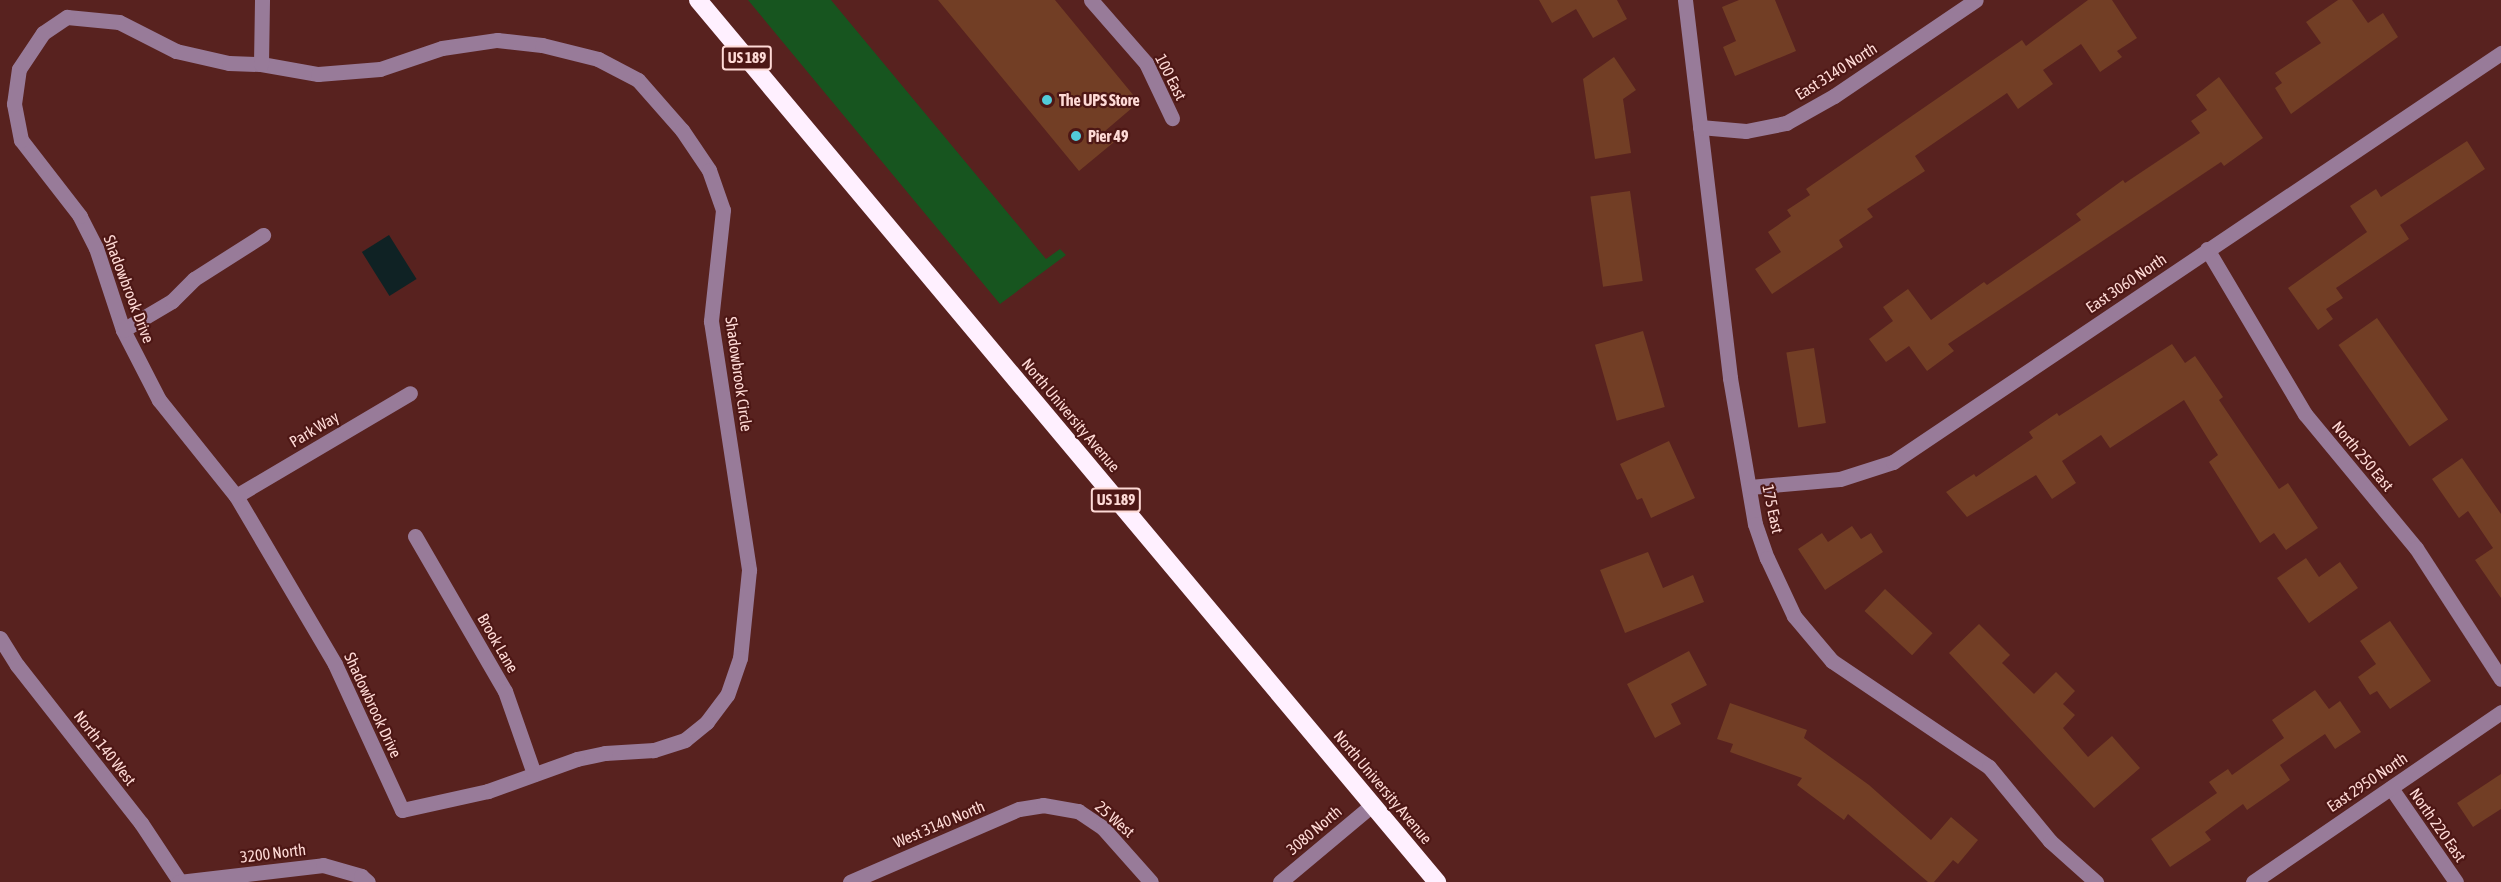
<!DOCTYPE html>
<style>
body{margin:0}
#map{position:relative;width:2501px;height:882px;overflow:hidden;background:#58221f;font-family:"Asap Condensed",sans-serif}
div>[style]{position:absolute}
.green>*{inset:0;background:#17551f}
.water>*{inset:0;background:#0f2224;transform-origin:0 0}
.building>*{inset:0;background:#723e25;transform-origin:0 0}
.minor>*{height:15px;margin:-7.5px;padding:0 7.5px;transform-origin:7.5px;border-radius:7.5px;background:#987b99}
.highway>*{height:18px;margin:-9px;padding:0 9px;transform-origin:9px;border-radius:9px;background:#fff0ff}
.dots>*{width:16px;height:16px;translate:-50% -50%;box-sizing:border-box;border:3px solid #4d1715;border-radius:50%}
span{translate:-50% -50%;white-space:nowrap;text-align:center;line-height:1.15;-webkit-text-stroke:4.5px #4d1715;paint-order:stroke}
.shield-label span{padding:2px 4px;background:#4d1715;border:2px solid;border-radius:4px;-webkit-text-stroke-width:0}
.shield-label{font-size:15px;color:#fedad6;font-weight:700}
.street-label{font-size:16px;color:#fedad6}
.poi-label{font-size:16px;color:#fedad6;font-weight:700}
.left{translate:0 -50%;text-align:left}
</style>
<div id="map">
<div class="green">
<i style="clip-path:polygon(748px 0,831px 0,1046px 259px,1060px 249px,1066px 255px,1000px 304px)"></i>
</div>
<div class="water">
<i style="left:389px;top:235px;width:52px;height:32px;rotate:58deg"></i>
</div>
<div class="building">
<i style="clip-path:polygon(938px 0,1055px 0,1139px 102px,1105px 131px,1114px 142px,1079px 171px)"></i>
<i style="clip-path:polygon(1539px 0,1617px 0,1627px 19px,1593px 38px,1576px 9px,1552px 23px)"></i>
<i style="clip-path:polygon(1739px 0,1775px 0,1796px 51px,1735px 76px,1723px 47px,1736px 41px,1722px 7px)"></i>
<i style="clip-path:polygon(2088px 0,2112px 0,2137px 38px,2117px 51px,2122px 57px,2100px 72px,2081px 44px,2043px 70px,2053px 84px,2018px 109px,2007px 93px,1915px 156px,1925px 171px,1867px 209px,1873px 217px,1839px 240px,1843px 247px,1772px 294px,1755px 269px,1781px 252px,1768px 232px,1791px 216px,1787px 210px,1810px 195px,1806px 189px,2022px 40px,2026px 46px)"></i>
<i style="clip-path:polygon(2338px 0,2352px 0,2368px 23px,2383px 13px,2398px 37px,2291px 114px,2275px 88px,2282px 83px,2275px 73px,2321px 43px,2306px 22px)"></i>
<i style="clip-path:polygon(1614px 57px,1636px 90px,1623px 99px,1631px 153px,1595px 159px,1583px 79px)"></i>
<i style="clip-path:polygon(2219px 77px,2263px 138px,2224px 166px,2221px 162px,1948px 344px,1954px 351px,1927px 371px,1909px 346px,1886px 362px,1869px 339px,1893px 321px,1883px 307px,1908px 289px,1931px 320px,1984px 282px,1987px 285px,2081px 220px,2076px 214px,2123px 180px,2125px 183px,2200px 133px,2191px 121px,2207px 110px,2196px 95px)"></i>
<i style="clip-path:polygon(2467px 141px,2485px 169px,2400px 225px,2409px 239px,2336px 288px,2343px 298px,2326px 309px,2333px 319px,2318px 330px,2288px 288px,2367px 232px,2350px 206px,2376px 189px,2381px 197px)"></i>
<i style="left:1630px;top:191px;width:91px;height:40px;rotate:82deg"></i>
<i style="left:2377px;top:318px;width:124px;height:47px;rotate:55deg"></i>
<i style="left:1643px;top:331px;width:79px;height:50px;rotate:74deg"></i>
<i style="clip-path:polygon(2172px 344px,2185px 363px,2195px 356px,2223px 397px,2219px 400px,2279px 489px,2288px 483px,2318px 528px,2286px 550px,2274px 533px,2260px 543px,2209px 462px,2218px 455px,2184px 400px,2110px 448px,2101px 435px,2062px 461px,2076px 483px,2052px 499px,2036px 475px,1967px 517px,1946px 492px,1974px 474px,1976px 477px,2033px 438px,2029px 432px,2057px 413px,2059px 416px)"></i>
<i style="left:1814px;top:348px;width:76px;height:28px;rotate:81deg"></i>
<i style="clip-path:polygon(1669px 441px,1695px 498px,1651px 518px,1642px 498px,1637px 500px,1620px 464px)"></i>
<i style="clip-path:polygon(2462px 458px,2501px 514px,2501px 598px,2475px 560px,2493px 548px,2468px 511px,2459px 518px,2432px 479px)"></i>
<i style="clip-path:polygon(1852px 526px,1861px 539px,1871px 533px,1883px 552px,1825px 590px,1798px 549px,1822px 533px,1828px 542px)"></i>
<i style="clip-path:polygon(1648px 552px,1663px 588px,1693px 575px,1704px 602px,1625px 633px,1600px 570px)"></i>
<i style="clip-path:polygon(2306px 558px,2319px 577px,2340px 562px,2358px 588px,2309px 623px,2277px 578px)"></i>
<i style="left:1885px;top:589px;width:65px;height:30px;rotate:43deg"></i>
<i style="clip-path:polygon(2390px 621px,2431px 681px,2390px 709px,2377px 691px,2370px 695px,2358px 677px,2376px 664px,2360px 641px)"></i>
<i style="clip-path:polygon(1979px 624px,2010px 655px,2002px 663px,2034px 694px,2056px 672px,2075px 691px,2063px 704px,2075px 715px,2063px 728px,2088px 757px,2112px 736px,2140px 768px,2094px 808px,1949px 653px)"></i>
<i style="clip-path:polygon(1689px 651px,1707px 685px,1671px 704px,1681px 724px,1655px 738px,1627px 684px)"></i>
<i style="clip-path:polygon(2315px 690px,2329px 709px,2340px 701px,2361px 732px,2335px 749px,2325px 734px,2280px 765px,2290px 780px,2247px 810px,2243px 804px,2205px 832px,2211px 840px,2170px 867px,2151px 839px,2217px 793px,2209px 782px,2228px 769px,2232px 775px,2284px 738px,2272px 720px)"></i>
<i style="clip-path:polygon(1730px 703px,1807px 730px,1804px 738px,1869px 785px,1931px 840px,1951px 817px,1978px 840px,1958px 864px,1953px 860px,1934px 882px,1928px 882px,1848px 814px,1844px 820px,1797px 785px,1802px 778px,1730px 752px,1733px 744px,1717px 739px)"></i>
<i style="clip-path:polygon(2501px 774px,2501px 809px,2473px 827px,2457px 803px)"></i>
</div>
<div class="minor">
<i style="left:1091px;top:0;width:84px;rotate:48.9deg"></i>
<i style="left:1146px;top:63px;width:61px;rotate:64.7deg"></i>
<i style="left:1685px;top:0;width:381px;rotate:83.2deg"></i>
<i style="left:1730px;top:378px;width:148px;rotate:80.3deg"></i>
<i style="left:1755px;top:524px;width:36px;rotate:71deg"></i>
<i style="left:1767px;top:558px;width:64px;rotate:65deg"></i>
<i style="left:1794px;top:616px;width:59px;rotate:49.8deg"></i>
<i style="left:1832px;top:661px;width:189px;rotate:34deg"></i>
<i style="left:1989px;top:767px;width:96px;rotate:50.5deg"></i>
<i style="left:2050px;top:841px;width:62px;rotate:41.7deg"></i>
<i style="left:67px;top:17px;width:52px;rotate:5.5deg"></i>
<i style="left:119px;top:22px;width:64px;rotate:27deg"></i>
<i style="left:176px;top:51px;width:54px;rotate:12.8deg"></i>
<i style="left:229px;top:63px;width:32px;rotate:2deg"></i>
<i style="left:261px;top:64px;width:58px;rotate:10deg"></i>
<i style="left:318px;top:74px;width:62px;rotate:-4.6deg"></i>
<i style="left:380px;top:69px;width:65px;rotate:-18.7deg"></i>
<i style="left:442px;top:48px;width:56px;rotate:-8.3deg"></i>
<i style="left:497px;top:40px;width:45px;rotate:6.3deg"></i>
<i style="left:542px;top:45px;width:58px;rotate:14deg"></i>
<i style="left:598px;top:59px;width:45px;rotate:27.7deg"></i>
<i style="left:638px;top:80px;width:67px;rotate:48.7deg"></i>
<i style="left:682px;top:130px;width:48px;rotate:56deg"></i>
<i style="left:709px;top:170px;width:42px;rotate:70.7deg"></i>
<i style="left:723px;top:210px;width:112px;rotate:96.2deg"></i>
<i style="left:711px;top:321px;width:252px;rotate:81.3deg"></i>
<i style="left:749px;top:570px;width:88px;rotate:95.8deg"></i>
<i style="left:740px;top:658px;width:39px;rotate:109deg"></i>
<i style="left:727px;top:695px;width:34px;rotate:127deg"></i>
<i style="left:707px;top:722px;width:28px;rotate:141deg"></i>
<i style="left:685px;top:740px;width:33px;rotate:162deg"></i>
<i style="left:654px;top:750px;width:49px;rotate:176.5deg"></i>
<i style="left:605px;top:753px;width:29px;rotate:168deg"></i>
<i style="left:577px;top:759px;width:95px;rotate:160.2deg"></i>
<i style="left:488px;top:791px;width:88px;rotate:167.5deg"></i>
<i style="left:402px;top:810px;width:161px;rotate:-114.7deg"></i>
<i style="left:335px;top:664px;width:195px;rotate:-120.5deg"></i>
<i style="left:236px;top:496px;width:123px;rotate:-128.7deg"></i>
<i style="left:159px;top:400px;width:79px;rotate:-117.2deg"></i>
<i style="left:123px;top:330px;width:86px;rotate:-108.2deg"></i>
<i style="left:96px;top:248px;width:36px;rotate:-117deg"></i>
<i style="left:80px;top:216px;width:96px;rotate:-127.8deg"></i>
<i style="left:21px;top:140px;width:37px;rotate:-101deg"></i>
<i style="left:14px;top:104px;width:35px;rotate:-82deg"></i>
<i style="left:19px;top:69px;width:43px;rotate:-56.3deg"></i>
<i style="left:43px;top:33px;width:29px;rotate:-34deg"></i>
<i style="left:261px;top:64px;width:64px;rotate:-89.1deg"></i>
<i style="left:1700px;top:127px;width:46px;rotate:5deg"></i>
<i style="left:1746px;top:131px;width:41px;rotate:-11.3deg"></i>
<i style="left:1786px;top:123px;width:55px;rotate:-29.4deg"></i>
<i style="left:1834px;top:96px;width:171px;rotate:-34.1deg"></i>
<i style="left:2207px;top:249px;width:192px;rotate:59.3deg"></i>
<i style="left:2305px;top:414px;width:174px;rotate:50.4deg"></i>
<i style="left:2416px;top:548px;width:156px;rotate:57deg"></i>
<i style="left:123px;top:330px;width:57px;rotate:-30.6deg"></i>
<i style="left:172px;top:301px;width:31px;rotate:-45deg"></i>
<i style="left:194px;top:279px;width:82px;rotate:-32.5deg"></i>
<i style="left:1750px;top:487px;width:90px;rotate:-5.1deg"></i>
<i style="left:1840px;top:479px;width:56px;rotate:-17.8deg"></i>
<i style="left:1893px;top:462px;width:733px;rotate:-33.93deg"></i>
<i style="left:236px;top:496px;width:202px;rotate:-30.6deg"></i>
<i style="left:415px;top:536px;width:179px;rotate:59.9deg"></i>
<i style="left:505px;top:691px;width:88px;rotate:70.7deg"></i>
<i style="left:0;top:638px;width:32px;rotate:58deg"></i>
<i style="left:17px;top:665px;width:201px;rotate:51.9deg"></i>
<i style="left:141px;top:823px;width:71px;rotate:56.5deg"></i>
<i style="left:2391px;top:788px;width:114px;rotate:55.3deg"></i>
<i style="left:179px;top:882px;width:145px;rotate:-6.7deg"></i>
<i style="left:323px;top:865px;width:40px;rotate:16deg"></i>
<i style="left:361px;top:876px;width:9px;rotate:41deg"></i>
<i style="left:850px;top:882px;width:184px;rotate:-23.4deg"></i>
<i style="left:1019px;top:809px;width:24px;rotate:-9deg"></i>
<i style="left:1043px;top:805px;width:36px;rotate:10deg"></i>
<i style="left:1078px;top:811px;width:30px;rotate:34deg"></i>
<i style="left:1103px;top:828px;width:72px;rotate:48.4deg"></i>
<i style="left:1280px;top:882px;width:120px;rotate:-39.9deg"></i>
<i style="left:2253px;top:882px;width:301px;rotate:-34.4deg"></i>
</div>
<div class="highway">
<i style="left:698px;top:0;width:1151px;rotate:50.04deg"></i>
</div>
<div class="dots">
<i style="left:1047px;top:100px;background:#52cbd9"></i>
<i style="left:1076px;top:136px;background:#52cbd9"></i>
</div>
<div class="shield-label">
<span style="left:747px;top:58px">US 189</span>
<span style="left:1116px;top:500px">US 189</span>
</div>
<div class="street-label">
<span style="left:1836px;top:71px;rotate:-32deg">East 3140 North</span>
<span style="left:1171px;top:77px;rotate:63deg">100 East</span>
<span style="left:2126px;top:283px;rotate:-34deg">East 3060 North</span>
<span style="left:129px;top:289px;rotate:69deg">Shadowbrook Drive</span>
<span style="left:739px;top:374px;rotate:82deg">Shadowbrook Circle</span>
<span style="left:1071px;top:415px;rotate:50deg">North University Avenue</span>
<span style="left:314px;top:429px;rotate:-31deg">Park Way</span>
<span style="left:2363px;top:456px;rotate:50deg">North 250 East</span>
<span style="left:1773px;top:509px;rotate:78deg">175 East</span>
<span style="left:498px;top:643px;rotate:60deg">Brook Lane</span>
<span style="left:373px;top:705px;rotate:65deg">Shadowbrook Drive</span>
<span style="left:105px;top:748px;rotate:52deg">North 140 West</span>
<span style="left:2367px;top:782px;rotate:-34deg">East 2950 North</span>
<span style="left:1383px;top:787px;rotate:50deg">North University Avenue</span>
<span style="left:1115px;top:819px;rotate:41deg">25 West</span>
<span style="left:939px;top:824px;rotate:-23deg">West 3140 North</span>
<span style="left:2438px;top:825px;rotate:55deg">North 220 East</span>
<span style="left:1314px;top:830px;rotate:-40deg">3080 North</span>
<span style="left:273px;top:853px;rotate:-7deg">3200 North</span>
</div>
<div class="poi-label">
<span class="left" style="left:1059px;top:100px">The UPS Store</span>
<span class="left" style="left:1088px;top:136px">Pier 49</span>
</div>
</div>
